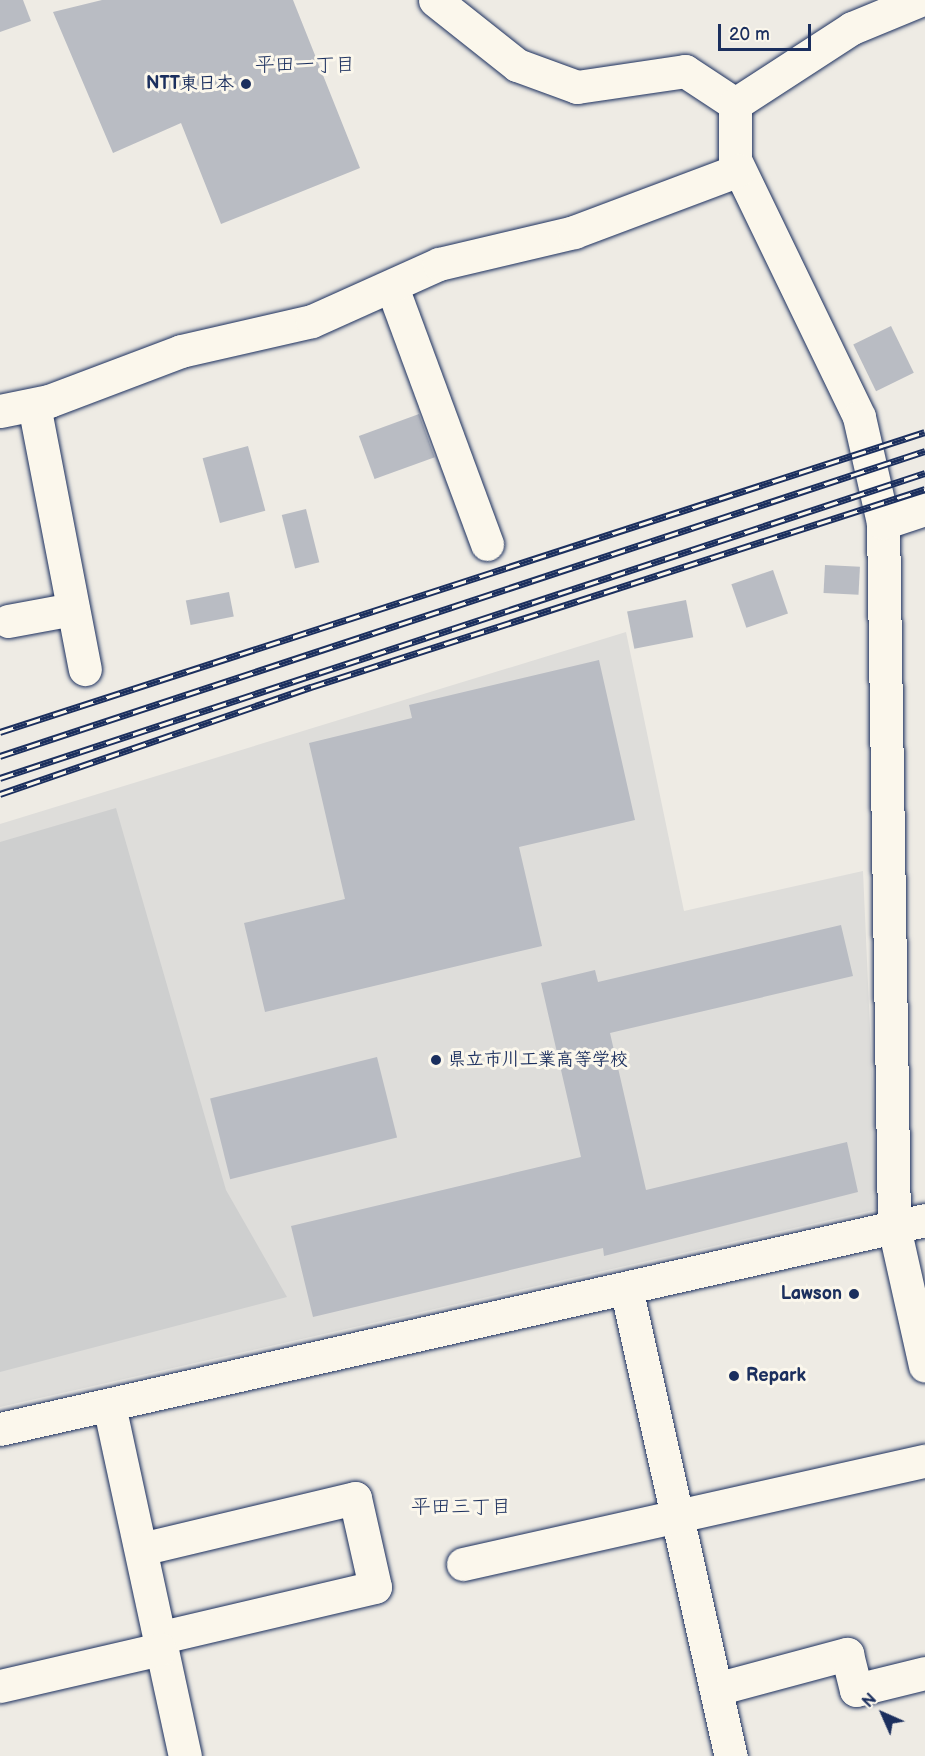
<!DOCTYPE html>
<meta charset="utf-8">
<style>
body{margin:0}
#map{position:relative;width:925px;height:1756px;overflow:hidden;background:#eeebe4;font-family:"Balsamiq Sans","Klee One",sans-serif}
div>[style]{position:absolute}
.built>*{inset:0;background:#deddda}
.green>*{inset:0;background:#cecfcf}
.building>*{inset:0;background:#b9bcc3;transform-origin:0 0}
.roads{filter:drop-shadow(0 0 2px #1b2f5e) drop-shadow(0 0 2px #1b2f5e)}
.minor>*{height:33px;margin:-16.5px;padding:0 16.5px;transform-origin:16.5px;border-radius:16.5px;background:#fbf7ec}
.rail>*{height:7px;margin-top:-3.5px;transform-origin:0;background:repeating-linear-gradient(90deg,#fbf7ec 0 14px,#1b2f5e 0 28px);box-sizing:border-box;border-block:2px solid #1b2f5e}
.dots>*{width:16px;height:16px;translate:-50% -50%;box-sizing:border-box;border:3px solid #fbf7ec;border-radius:50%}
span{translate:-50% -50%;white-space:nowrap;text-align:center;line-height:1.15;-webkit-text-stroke:6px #fbf7ec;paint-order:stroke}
.poi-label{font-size:18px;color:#1b2f5e;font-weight:700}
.right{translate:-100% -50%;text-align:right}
.left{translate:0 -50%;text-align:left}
.neighbourhood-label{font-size:20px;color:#1b2f5e}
.north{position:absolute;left:853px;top:1684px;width:60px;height:60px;-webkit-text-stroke:4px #fbf7ec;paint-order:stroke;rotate:315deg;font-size:16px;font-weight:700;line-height:24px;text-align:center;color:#1b2f5e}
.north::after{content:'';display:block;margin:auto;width:21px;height:27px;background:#1b2f5e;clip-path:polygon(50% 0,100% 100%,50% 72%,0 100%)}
.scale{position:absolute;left:718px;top:24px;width:93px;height:27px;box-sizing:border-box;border:3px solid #1b2f5e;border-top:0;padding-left:8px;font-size:18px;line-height:21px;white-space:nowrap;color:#1b2f5e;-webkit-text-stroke:4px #fbf7ec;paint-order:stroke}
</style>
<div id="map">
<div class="built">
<i style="clip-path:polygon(626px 632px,684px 911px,863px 871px,878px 1209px,0 1407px,0 824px)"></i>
</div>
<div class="green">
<i style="clip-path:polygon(116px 808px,226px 1190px,287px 1297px,0 1372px,0 842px)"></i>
</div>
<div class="building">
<i style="clip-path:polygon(0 0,23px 0,31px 21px,0 32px)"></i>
<i style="clip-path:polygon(102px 0,293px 0,360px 168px,221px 224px,181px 123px,113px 153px,53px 12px)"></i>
<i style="left:891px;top:326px;width:52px;height:42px;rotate:64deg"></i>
<i style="left:419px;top:414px;width:46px;height:64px;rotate:70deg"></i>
<i style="left:248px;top:446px;width:67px;height:47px;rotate:75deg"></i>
<i style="left:306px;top:509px;width:55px;height:25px;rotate:76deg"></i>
<i style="left:825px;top:565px;width:35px;height:28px;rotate:3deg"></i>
<i style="left:773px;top:570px;width:46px;height:44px;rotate:71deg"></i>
<i style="left:229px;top:592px;width:25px;height:44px;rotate:79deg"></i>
<i style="left:686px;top:600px;width:38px;height:60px;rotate:79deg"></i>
<i style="clip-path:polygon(599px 660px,635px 820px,519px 847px,542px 946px,265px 1012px,244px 923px,345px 899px,309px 743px,412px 718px,409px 705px)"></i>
<i style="clip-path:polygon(841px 925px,853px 976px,610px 1033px,646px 1190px,847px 1142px,858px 1192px,604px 1256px,603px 1248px,313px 1317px,291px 1226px,581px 1157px,541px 983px,595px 970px,598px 982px)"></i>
<i style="left:377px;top:1057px;width:83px;height:172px;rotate:76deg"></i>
</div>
<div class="roads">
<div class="minor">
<i style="left:435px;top:0;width:105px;rotate:38.4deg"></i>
<i style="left:517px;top:65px;width:64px;rotate:20.1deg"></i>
<i style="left:577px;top:87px;width:109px;rotate:-8.4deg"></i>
<i style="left:685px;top:71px;width:60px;rotate:33.4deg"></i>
<i style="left:920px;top:0;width:74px;rotate:157.6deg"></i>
<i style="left:852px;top:28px;width:140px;rotate:147deg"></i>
<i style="left:735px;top:104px;width:56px;rotate:90deg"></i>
<i style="left:735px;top:160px;width:285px;rotate:64.2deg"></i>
<i style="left:859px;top:417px;width:109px;rotate:77.2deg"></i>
<i style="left:883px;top:523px;width:704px;rotate:89.1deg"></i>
<i style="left:894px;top:1227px;width:142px;rotate:77.4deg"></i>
<i style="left:392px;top:287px;width:274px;rotate:69.7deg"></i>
<i style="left:34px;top:405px;width:269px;rotate:79.1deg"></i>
<i style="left:0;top:411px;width:50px;rotate:-11.5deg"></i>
<i style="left:49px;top:401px;width:141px;rotate:-20.7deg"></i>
<i style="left:181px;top:351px;width:134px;rotate:-12.9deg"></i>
<i style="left:312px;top:321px;width:139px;rotate:-24.2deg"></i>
<i style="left:439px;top:264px;width:139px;rotate:-13.3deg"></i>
<i style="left:574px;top:232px;width:176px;rotate:-20.6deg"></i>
<i style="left:883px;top:523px;width:44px;rotate:-18.4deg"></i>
<i style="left:8px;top:621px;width:66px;rotate:-10.5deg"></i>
<i style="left:626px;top:1288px;width:480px;rotate:77.4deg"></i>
<i style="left:109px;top:1405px;width:359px;rotate:77.8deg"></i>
<i style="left:0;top:1429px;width:948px;rotate:-12.73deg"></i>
<i style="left:141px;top:1549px;width:220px;rotate:-13.4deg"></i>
<i style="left:355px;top:1498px;width:91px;rotate:77.3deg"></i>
<i style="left:375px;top:1587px;width:220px;rotate:166.8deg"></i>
<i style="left:463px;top:1564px;width:473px;rotate:-12.6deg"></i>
<i style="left:0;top:1686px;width:164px;rotate:-13deg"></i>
<i style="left:716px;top:1689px;width:136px;rotate:-15deg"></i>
<i style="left:847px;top:1654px;width:37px;rotate:76deg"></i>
<i style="left:856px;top:1690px;width:71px;rotate:-13.8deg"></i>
</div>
</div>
<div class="rail">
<i style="left:0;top:732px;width:972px;rotate:-17.97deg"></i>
<i style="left:0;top:756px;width:974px;rotate:-18.25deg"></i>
<i style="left:0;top:778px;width:974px;rotate:-18.25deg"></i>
<i style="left:0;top:794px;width:329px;rotate:-19deg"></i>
<i style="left:311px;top:687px;width:645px;rotate:-17.87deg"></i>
</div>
<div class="dots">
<i style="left:246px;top:84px;background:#1b2f5e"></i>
<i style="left:436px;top:1060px;background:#1b2f5e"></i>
<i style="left:854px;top:1294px;background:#1b2f5e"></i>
<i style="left:734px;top:1376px;background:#1b2f5e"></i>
</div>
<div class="poi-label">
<span class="right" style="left:234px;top:84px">NTT東日本</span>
<span class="left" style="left:448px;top:1060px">県立市川工業高等学校</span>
<span class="right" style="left:842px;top:1294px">Lawson</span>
<span class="left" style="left:746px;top:1376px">Repark</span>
</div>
<div class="neighbourhood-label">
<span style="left:305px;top:65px">平田一丁目</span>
<span style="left:461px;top:1507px">平田三丁目</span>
</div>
<div class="north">N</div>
<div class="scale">20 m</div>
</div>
